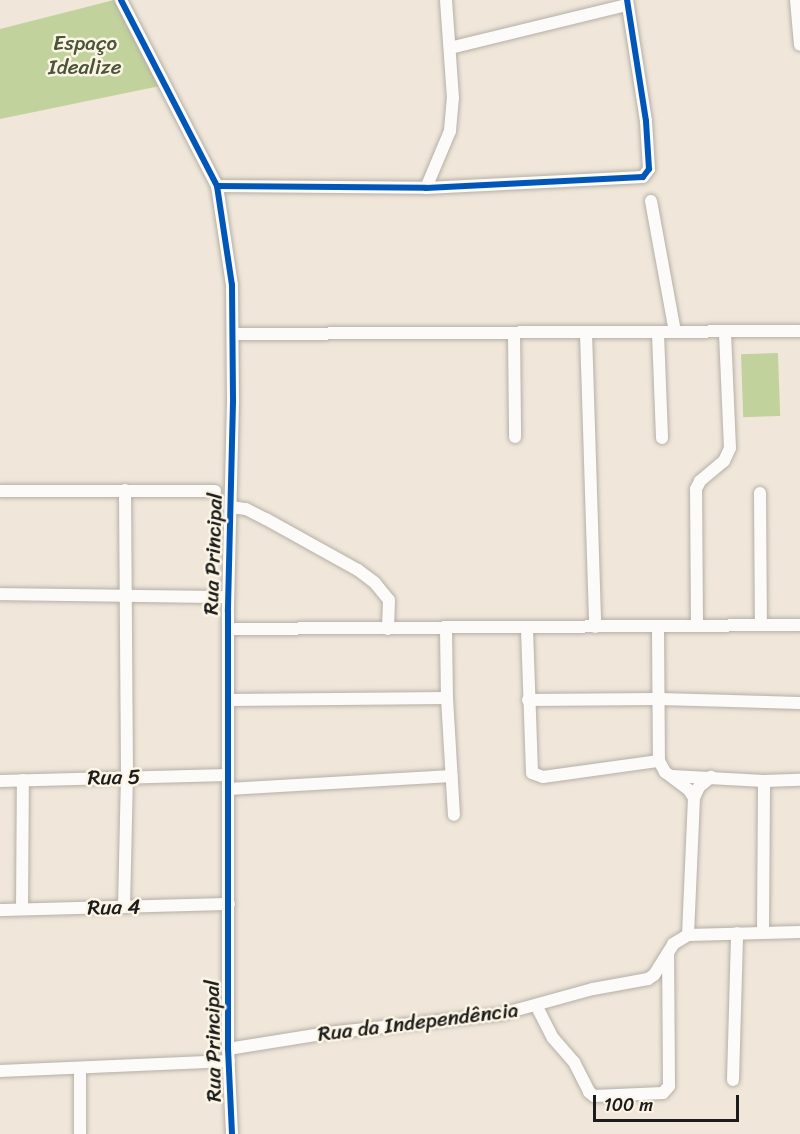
<!DOCTYPE html>
<meta charset="utf-8">
<style>
body{margin:0}
#map{position:relative;width:800px;height:1134px;overflow:hidden;background:#f0e7da;font-family:Sriracha,sans-serif}
div>[style]{position:absolute}
.green>*{inset:0;background:#c2d29c;transform-origin:0 0}
.roads{filter:drop-shadow(0 0 2px #b5afa7) drop-shadow(0 0 2px #b5afa7)}
.minor>*{height:12px;margin:-6px;padding:0 6px;transform-origin:6px;border-radius:6px;background:#fdfbf9}
.cycleway>*{height:6px;margin:-3px;padding:0 3px;transform-origin:3px;border-radius:3px;background:#0057b8}
span{translate:-50% -50%;white-space:nowrap;text-align:center;line-height:1.15;-webkit-text-stroke:5px #fcf5e5;paint-order:stroke}
.park-label{font-size:21px;color:#495537}
.street-label{font-size:21px;color:#1c1c1c}
.scale{position:absolute;left:593px;top:1095px;width:146px;height:27px;box-sizing:border-box;border:3px solid #1c1c1c;border-top:0;padding-left:8px;font-size:18px;line-height:21px;white-space:nowrap;color:#1c1c1c;-webkit-text-stroke:4px #fcf5e5;paint-order:stroke}
</style>
<div id="map">
<div class="green">
<i style="clip-path:polygon(114px 0,160px 86px,0 119px,0 29px)"></i>
<i style="left:778px;top:353px;width:63px;height:37px;rotate:88deg"></i>
</div>
<div class="roads">
<div class="minor">
<i style="left:121px;top:0;width:209px;rotate:62.7deg"></i>
<i style="left:217px;top:186px;width:100px;rotate:81.4deg"></i>
<i style="left:232px;top:285px;width:117px;rotate:89.5deg"></i>
<i style="left:233px;top:402px;width:210px;rotate:91.4deg"></i>
<i style="left:228px;top:612px;width:437px;rotate:90deg"></i>
<i style="left:228px;top:1049px;width:85px;rotate:87.3deg"></i>
<i style="left:796px;top:0;width:45px;rotate:84.9deg"></i>
<i style="left:450px;top:48px;width:182px;rotate:-13.7deg"></i>
<i style="left:217px;top:186px;width:209px;rotate:0.5deg"></i>
<i style="left:426px;top:188px;width:217px;rotate:-2.9deg"></i>
<i style="left:643px;top:177px;width:10px;rotate:-53deg"></i>
<i style="left:649px;top:169px;width:48px;rotate:-93.6deg"></i>
<i style="left:646px;top:121px;width:122px;rotate:-98.9deg"></i>
<i style="left:426px;top:188px;width:62px;rotate:-67.2deg"></i>
<i style="left:450px;top:131px;width:33px;rotate:-85deg"></i>
<i style="left:453px;top:98px;width:98px;rotate:-94.1deg"></i>
<i style="left:651px;top:201px;width:133px;rotate:79.6deg"></i>
<i style="left:514px;top:333px;width:104px;rotate:89.4deg"></i>
<i style="left:586px;top:333px;width:294px;rotate:88.2deg"></i>
<i style="left:658px;top:333px;width:105px;rotate:87.8deg"></i>
<i style="left:233px;top:334px;width:567px;rotate:-0.3deg"></i>
<i style="left:0;top:491px;width:215px"></i>
<i style="left:760px;top:493px;width:132px;rotate:89.6deg"></i>
<i style="left:231px;top:507px;width:15px;rotate:8deg"></i>
<i style="left:246px;top:509px;width:22px;rotate:27deg"></i>
<i style="left:266px;top:519px;width:105px;rotate:29deg"></i>
<i style="left:358px;top:570px;width:21px;rotate:37deg"></i>
<i style="left:375px;top:583px;width:22px;rotate:51deg"></i>
<i style="left:389px;top:600px;width:29px;rotate:92deg"></i>
<i style="left:0;top:594px;width:228px;rotate:0.8deg"></i>
<i style="left:697px;top:626px;width:137px;rotate:-90.4deg"></i>
<i style="left:696px;top:489px;width:9px;rotate:-63deg"></i>
<i style="left:700px;top:481px;width:31px;rotate:-40deg"></i>
<i style="left:724px;top:461px;width:14px;rotate:-65deg"></i>
<i style="left:730px;top:448px;width:116px;rotate:-92.5deg"></i>
<i style="left:658px;top:627px;width:134px;rotate:89.6deg"></i>
<i style="left:659px;top:761px;width:13px;rotate:61deg"></i>
<i style="left:665px;top:772px;width:30px;rotate:37deg"></i>
<i style="left:689px;top:790px;width:9px;rotate:58deg"></i>
<i style="left:228px;top:629px;width:572px;rotate:-0.4deg"></i>
<i style="left:446px;top:629px;width:69px;rotate:89.2deg"></i>
<i style="left:447px;top:698px;width:117px;rotate:86.6deg"></i>
<i style="left:527px;top:629px;width:144px;rotate:88deg"></i>
<i style="left:532px;top:773px;width:12px;rotate:20deg"></i>
<i style="left:543px;top:777px;width:117px;rotate:-7.9deg"></i>
<i style="left:228px;top:700px;width:219px;rotate:-0.5deg"></i>
<i style="left:528px;top:700px;width:131px;rotate:-0.4deg"></i>
<i style="left:659px;top:699px;width:141px;rotate:1.6deg"></i>
<i style="left:672px;top:776px;width:92px;rotate:3.1deg"></i>
<i style="left:764px;top:781px;width:36px;rotate:-2deg"></i>
<i style="left:0;top:781px;width:228px;rotate:-1.5deg"></i>
<i style="left:228px;top:789px;width:224px;rotate:-3.3deg"></i>
<i style="left:124px;top:907px;width:130px;rotate:-88.7deg"></i>
<i style="left:127px;top:777px;width:287px;rotate:-90.4deg"></i>
<i style="left:22px;top:909px;width:129px;rotate:-89.6deg"></i>
<i style="left:0;top:910px;width:229px;rotate:-1.5deg"></i>
<i style="left:763px;top:932px;width:151px;rotate:-89.6deg"></i>
<i style="left:688px;top:935px;width:137px;rotate:-87.5deg"></i>
<i style="left:694px;top:798px;width:12px;rotate:-66deg"></i>
<i style="left:699px;top:787px;width:16px;rotate:-40deg"></i>
<i style="left:536px;top:1005px;width:37px;rotate:63deg"></i>
<i style="left:553px;top:1038px;width:32px;rotate:49deg"></i>
<i style="left:574px;top:1062px;width:34px;rotate:63deg"></i>
<i style="left:589px;top:1092px;width:6px;rotate:39deg"></i>
<i style="left:594px;top:1096px;width:69px;rotate:-2.5deg"></i>
<i style="left:663px;top:1093px;width:9px;rotate:-49deg"></i>
<i style="left:669px;top:1086px;width:132px;rotate:-90.4deg"></i>
<i style="left:228px;top:1049px;width:101px;rotate:-9.1deg"></i>
<i style="left:328px;top:1033px;width:175px;rotate:-6.2deg"></i>
<i style="left:502px;top:1014px;width:94px;rotate:-15.4deg"></i>
<i style="left:593px;top:989px;width:56px;rotate:-10.3deg"></i>
<i style="left:648px;top:979px;width:7px;rotate:-34deg"></i>
<i style="left:654px;top:975px;width:36px;rotate:-58deg"></i>
<i style="left:673px;top:944px;width:17px;rotate:-31deg"></i>
<i style="left:688px;top:935px;width:112px;rotate:-1.5deg"></i>
<i style="left:80px;top:1069px;width:65px;rotate:90deg"></i>
<i style="left:0;top:1071px;width:229px;rotate:-2.5deg"></i>
<i style="left:733px;top:1080px;width:147px;rotate:-88.4deg"></i>
</div>
</div>
<div class="cycleway">
<i style="left:121px;top:0;width:209px;rotate:62.7deg"></i>
<i style="left:217px;top:186px;width:100px;rotate:81.4deg"></i>
<i style="left:232px;top:285px;width:117px;rotate:89.5deg"></i>
<i style="left:233px;top:402px;width:210px;rotate:91.4deg"></i>
<i style="left:228px;top:612px;width:437px;rotate:90deg"></i>
<i style="left:228px;top:1049px;width:85px;rotate:87.3deg"></i>
<i style="left:217px;top:186px;width:209px;rotate:0.5deg"></i>
<i style="left:426px;top:188px;width:217px;rotate:-2.9deg"></i>
<i style="left:643px;top:177px;width:10px;rotate:-53deg"></i>
<i style="left:649px;top:169px;width:48px;rotate:-93.6deg"></i>
<i style="left:646px;top:121px;width:122px;rotate:-98.9deg"></i>
</div>
<div class="park-label">
<span style="left:85px;top:55px">Espaço<br>Idealize</span>
</div>
<div class="street-label">
<span style="left:213px;top:554px;rotate:-88deg">Rua Principal</span>
<span style="left:114px;top:777px;rotate:-1deg">Rua 5</span>
<span style="left:114px;top:907px;rotate:-1deg">Rua 4</span>
<span style="left:418px;top:1022px;rotate:-7deg">Rua da Independência</span>
<span style="left:213px;top:1041px;rotate:-91deg">Rua Principal</span>
</div>
<div class="scale">100 m</div>
</div>
